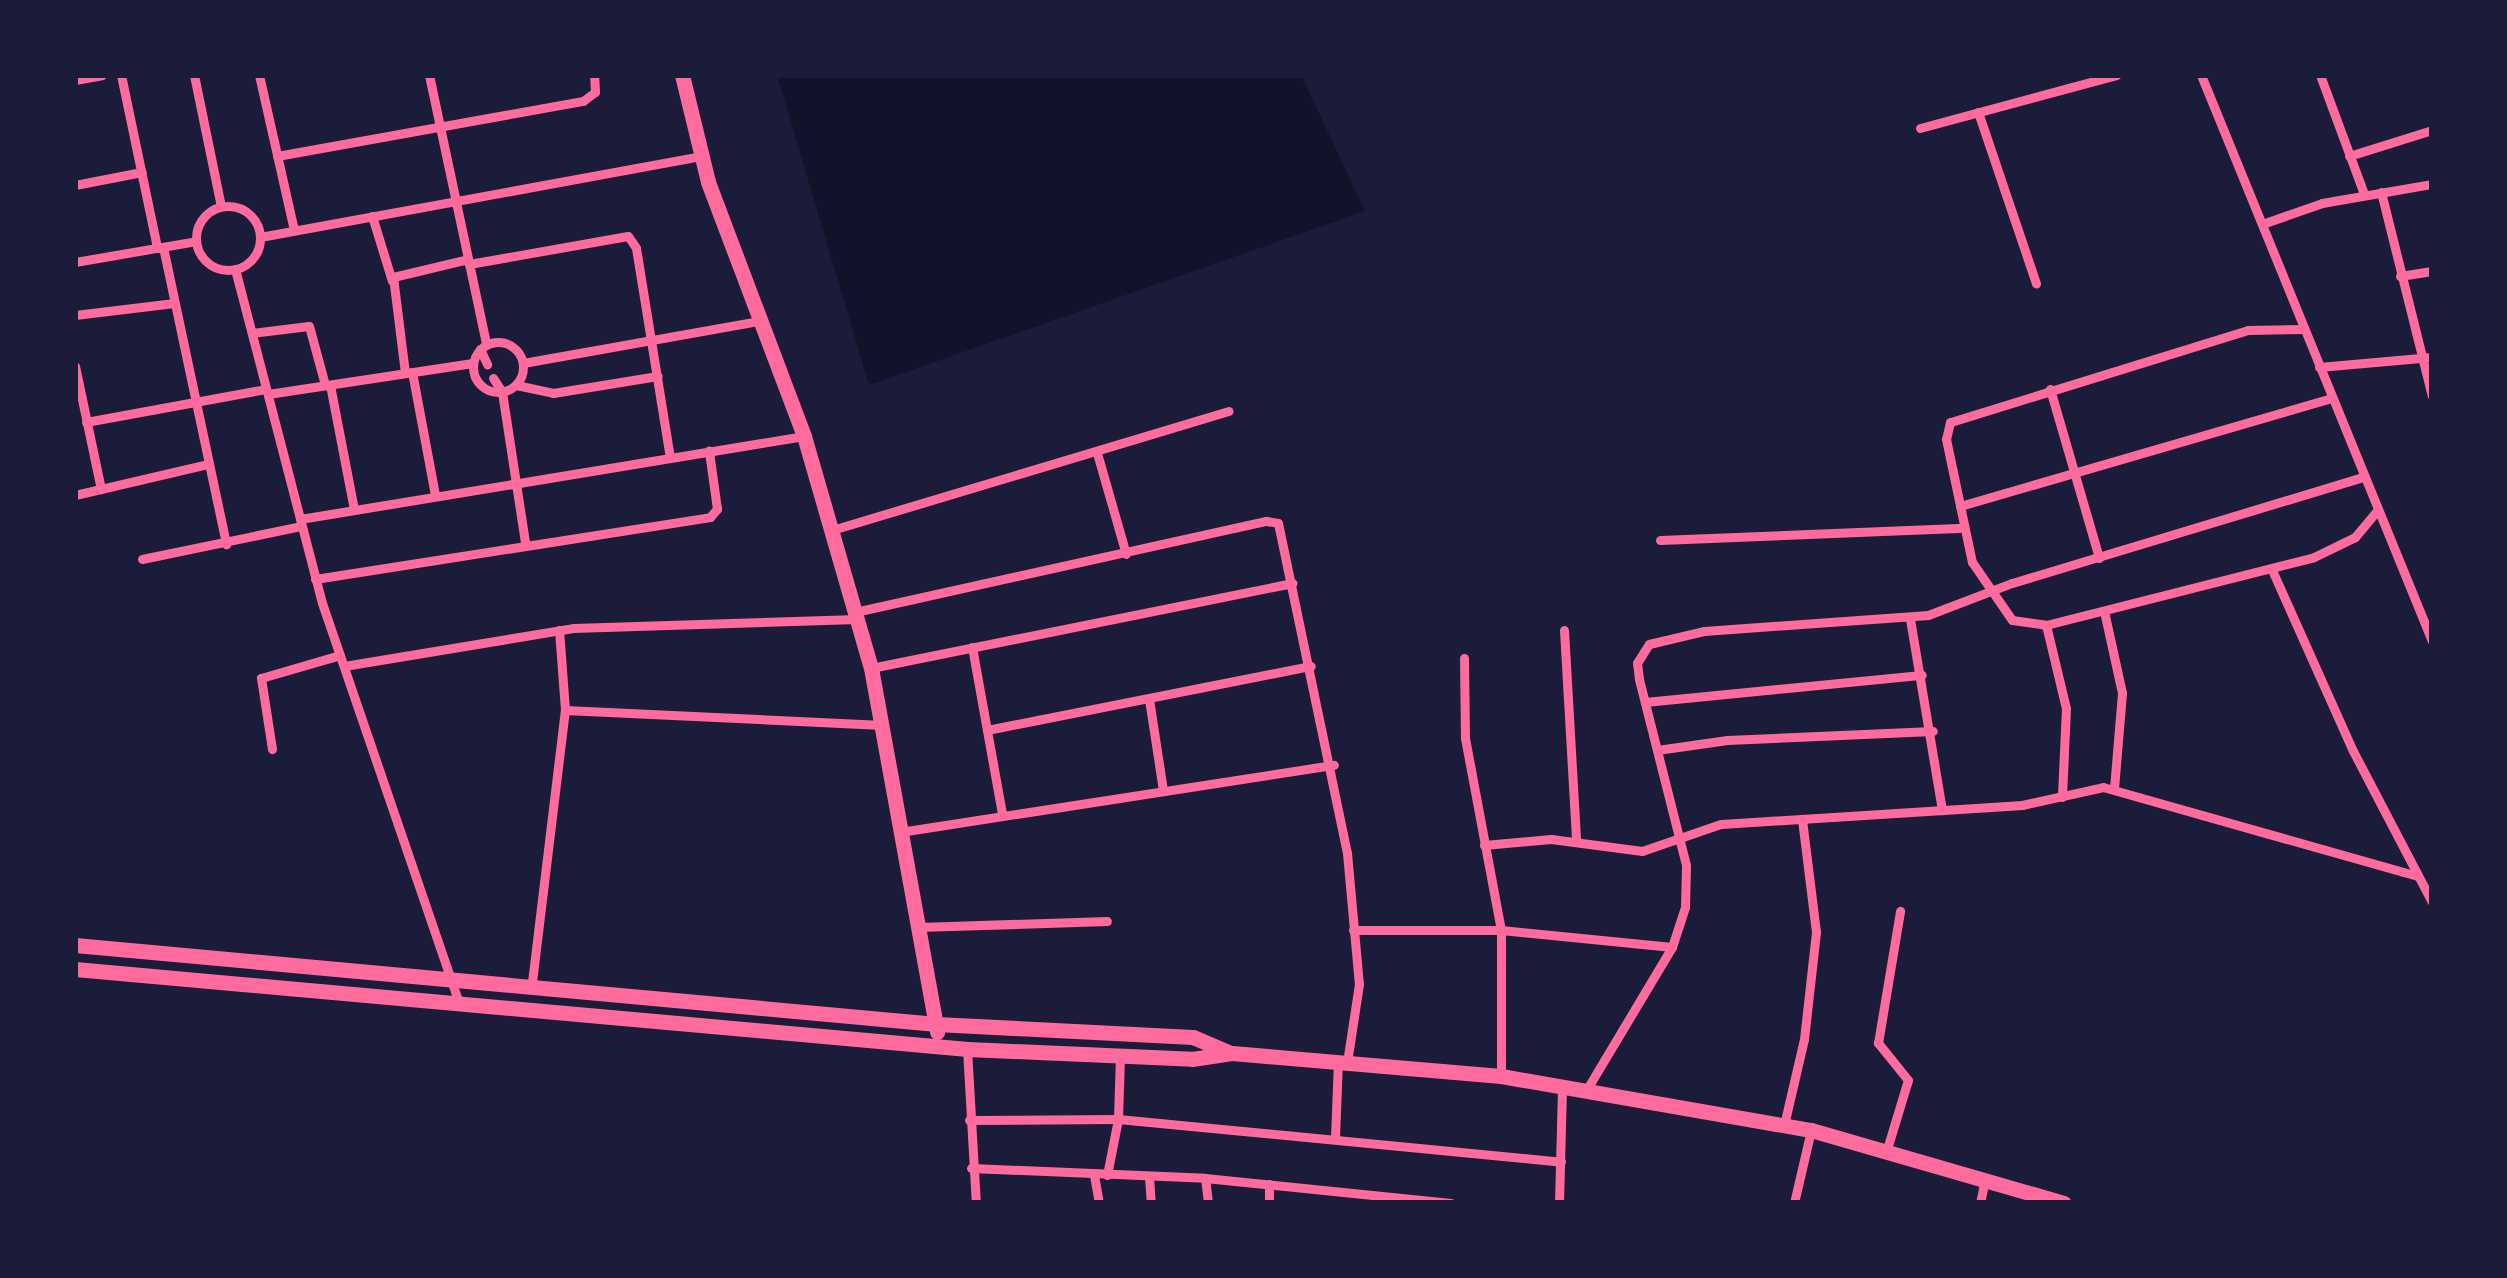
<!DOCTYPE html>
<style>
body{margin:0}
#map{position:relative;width:2507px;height:1278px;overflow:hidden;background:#1b1b3a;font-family:"Public Sans",sans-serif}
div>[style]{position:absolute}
.water>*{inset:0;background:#12122b}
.minor>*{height:9px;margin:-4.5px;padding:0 4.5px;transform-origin:4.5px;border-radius:4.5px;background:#ff6b9d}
.minor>.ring{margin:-4.5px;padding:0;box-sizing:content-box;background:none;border:9px solid #ff6b9d;border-radius:50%}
.trunk>*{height:15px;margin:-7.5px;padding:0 7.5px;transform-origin:7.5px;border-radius:7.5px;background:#ff6b9d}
span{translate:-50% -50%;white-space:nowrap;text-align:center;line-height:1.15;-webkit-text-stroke:8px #1b1b3a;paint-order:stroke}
.frame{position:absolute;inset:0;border:78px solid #1b1b3a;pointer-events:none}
</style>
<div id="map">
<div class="water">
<i style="clip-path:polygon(777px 75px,1301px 75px,1365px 211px,869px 385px)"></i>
</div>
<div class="minor">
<i style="left:121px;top:75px;width:177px;rotate:78.2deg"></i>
<i style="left:194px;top:75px;width:134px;rotate:78.4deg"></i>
<i style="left:259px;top:75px;width:159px;rotate:77.3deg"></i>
<i style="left:429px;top:75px;width:275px;rotate:78deg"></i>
<i style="left:2201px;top:75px;width:611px;rotate:67.8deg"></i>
<i style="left:2320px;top:75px;width:127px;rotate:69.7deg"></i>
<i style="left:75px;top:80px;width:27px;rotate:-10deg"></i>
<i style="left:1978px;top:112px;width:181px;rotate:71.3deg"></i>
<i style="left:1920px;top:128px;width:204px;rotate:-15.1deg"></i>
<i style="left:277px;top:156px;width:311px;rotate:-10.2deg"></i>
<i style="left:583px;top:101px;width:15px;rotate:-37deg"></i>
<i style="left:595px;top:92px;width:17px;rotate:-93deg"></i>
<i style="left:2349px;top:156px;width:87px;rotate:-17.4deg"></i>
<i style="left:75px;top:185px;width:68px;rotate:-11deg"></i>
<i style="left:2381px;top:192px;width:210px;rotate:76deg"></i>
<i class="ring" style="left:196px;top:206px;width:55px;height:55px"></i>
<i style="left:372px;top:216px;width:68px;rotate:72.9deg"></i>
<i style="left:2265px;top:223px;width:60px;rotate:-19.3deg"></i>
<i style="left:2322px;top:203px;width:112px;rotate:-9.8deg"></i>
<i style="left:260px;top:237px;width:448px;rotate:-10.4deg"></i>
<i style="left:163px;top:247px;width:304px;rotate:78deg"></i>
<i style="left:75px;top:262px;width:123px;rotate:-9.8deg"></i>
<i style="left:469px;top:264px;width:161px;rotate:-10deg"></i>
<i style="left:628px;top:236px;width:14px;rotate:56deg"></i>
<i style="left:636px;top:248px;width:212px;rotate:80.8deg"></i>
<i style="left:235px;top:269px;width:345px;rotate:75.4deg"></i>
<i style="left:322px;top:603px;width:424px;rotate:71.1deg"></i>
<i style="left:2400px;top:276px;width:32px;rotate:-9deg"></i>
<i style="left:75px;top:315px;width:100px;rotate:-6.9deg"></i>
<i style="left:2304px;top:329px;width:56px;rotate:179deg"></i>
<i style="left:2248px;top:330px;width:312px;rotate:162.8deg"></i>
<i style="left:1950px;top:422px;width:17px;rotate:103deg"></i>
<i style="left:1946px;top:439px;width:126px;rotate:78.1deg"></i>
<i style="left:1972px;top:562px;width:70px;rotate:55.4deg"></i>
<i style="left:2012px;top:620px;width:34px;rotate:8deg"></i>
<i style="left:2046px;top:625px;width:276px;rotate:-14.2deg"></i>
<i style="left:2314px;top:557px;width:46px;rotate:-26deg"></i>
<i style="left:2355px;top:537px;width:34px;rotate:-50deg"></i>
<i style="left:252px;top:333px;width:57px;rotate:-7deg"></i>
<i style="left:309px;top:326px;width:61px;rotate:74.8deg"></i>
<i class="ring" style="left:473px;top:342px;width:41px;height:41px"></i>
<i style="left:480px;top:349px;width:17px;rotate:65deg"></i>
<i style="left:523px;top:363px;width:240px;rotate:-10.1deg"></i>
<i style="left:75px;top:366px;width:126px;rotate:78.1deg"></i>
<i style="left:2319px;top:367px;width:113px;rotate:-5.1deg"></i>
<i style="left:412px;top:372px;width:125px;rotate:79.4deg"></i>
<i style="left:405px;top:373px;width:97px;rotate:-97.1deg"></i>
<i style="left:393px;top:277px;width:77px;rotate:-13.5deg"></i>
<i style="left:493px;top:378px;width:17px;rotate:57deg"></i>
<i style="left:502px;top:392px;width:153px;rotate:81.3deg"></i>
<i style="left:330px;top:385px;width:127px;rotate:79.1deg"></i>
<i style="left:516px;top:385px;width:38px;rotate:12deg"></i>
<i style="left:553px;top:393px;width:106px;rotate:-9.2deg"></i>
<i style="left:2050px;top:389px;width:176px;rotate:73.8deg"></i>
<i style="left:268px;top:394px;width:207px;rotate:-8.6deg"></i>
<i style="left:86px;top:422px;width:183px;rotate:-10.4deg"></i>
<i style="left:1097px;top:453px;width:105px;rotate:74deg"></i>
<i style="left:75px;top:495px;width:137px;rotate:-13.1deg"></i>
<i style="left:1960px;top:506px;width:387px;rotate:-16.2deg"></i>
<i style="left:300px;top:519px;width:511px;rotate:-9.35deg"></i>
<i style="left:832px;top:530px;width:414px;rotate:-16.7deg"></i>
<i style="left:1660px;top:540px;width:304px;rotate:-2.3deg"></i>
<i style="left:142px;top:559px;width:163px;rotate:-11.7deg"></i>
<i style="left:2272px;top:570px;width:198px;rotate:65.9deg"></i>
<i style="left:2353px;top:751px;width:170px;rotate:62.4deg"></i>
<i style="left:315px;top:579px;width:400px;rotate:-8.9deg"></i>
<i style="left:710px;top:517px;width:11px;rotate:-49deg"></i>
<i style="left:717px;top:509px;width:59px;rotate:-97.9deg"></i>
<i style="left:2104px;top:611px;width:84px;rotate:77.6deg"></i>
<i style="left:2122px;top:693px;width:95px;rotate:94.8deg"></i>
<i style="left:855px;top:612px;width:421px;rotate:-12.5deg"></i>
<i style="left:1266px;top:521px;width:12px;rotate:9deg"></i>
<i style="left:1278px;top:523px;width:337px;rotate:78.2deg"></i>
<i style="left:1347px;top:853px;width:132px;rotate:84.8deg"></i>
<i style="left:1359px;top:984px;width:79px;rotate:98.7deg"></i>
<i style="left:1910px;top:619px;width:194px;rotate:80.5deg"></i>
<i style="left:2046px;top:625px;width:85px;rotate:76.5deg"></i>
<i style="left:2066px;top:708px;width:89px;rotate:92.6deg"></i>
<i style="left:559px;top:630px;width:80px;rotate:85.7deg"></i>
<i style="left:565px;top:710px;width:318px;rotate:2.7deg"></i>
<i style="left:1564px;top:630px;width:211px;rotate:86.7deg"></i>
<i style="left:972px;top:647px;width:170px;rotate:79.8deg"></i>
<i style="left:1464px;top:658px;width:80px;rotate:89.3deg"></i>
<i style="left:1465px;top:738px;width:195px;rotate:79.4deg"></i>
<i style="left:1501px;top:930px;width:146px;rotate:90deg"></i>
<i style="left:344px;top:666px;width:232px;rotate:-9.4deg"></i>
<i style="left:573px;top:628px;width:284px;rotate:-1.8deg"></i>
<i style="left:871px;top:668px;width:430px;rotate:-11.4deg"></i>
<i style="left:1149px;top:699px;width:92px;rotate:81.3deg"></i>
<i style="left:1645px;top:702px;width:278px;rotate:-5.6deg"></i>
<i style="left:987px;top:730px;width:330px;rotate:-11.2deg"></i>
<i style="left:272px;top:749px;width:72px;rotate:-98.8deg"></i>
<i style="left:261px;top:678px;width:82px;rotate:-16.2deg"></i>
<i style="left:1657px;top:750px;width:71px;rotate:-8.1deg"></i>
<i style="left:1727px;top:740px;width:206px;rotate:-2.5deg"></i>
<i style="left:900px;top:832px;width:439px;rotate:-8.8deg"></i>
<i style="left:1484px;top:845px;width:67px;rotate:-5.1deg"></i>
<i style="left:1551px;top:839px;width:92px;rotate:7.5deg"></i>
<i style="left:1642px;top:851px;width:83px;rotate:-18.9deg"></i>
<i style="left:1721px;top:824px;width:302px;rotate:-3.6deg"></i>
<i style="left:2022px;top:805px;width:83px;rotate:-12.5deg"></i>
<i style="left:2103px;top:787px;width:327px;rotate:15.8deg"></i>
<i style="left:918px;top:927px;width:189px;rotate:-1.8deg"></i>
<i style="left:1353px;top:930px;width:148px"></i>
<i style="left:1501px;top:930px;width:172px;rotate:5.7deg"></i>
<i style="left:532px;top:982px;width:274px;rotate:-83.1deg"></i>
<i style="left:967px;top:1049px;width:154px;rotate:86.7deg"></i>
<i style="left:1587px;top:1089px;width:165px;rotate:-59.1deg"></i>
<i style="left:1672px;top:947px;width:42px;rotate:-72deg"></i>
<i style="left:1685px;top:907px;width:42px;rotate:-88.6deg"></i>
<i style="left:1686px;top:865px;width:192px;rotate:-104.2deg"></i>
<i style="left:1639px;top:679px;width:16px;rotate:-97deg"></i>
<i style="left:1637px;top:663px;width:22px;rotate:-58deg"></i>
<i style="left:1649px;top:644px;width:57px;rotate:-13.3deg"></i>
<i style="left:1704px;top:631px;width:225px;rotate:-4.1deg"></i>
<i style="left:1928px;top:615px;width:90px;rotate:-20.9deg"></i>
<i style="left:2012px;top:583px;width:367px;rotate:-16.8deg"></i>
<i style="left:969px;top:1120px;width:149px;rotate:-0.4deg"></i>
<i style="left:1118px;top:1119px;width:445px;rotate:5.5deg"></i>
<i style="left:1784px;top:1125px;width:88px;rotate:-76.9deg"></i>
<i style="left:1804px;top:1039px;width:108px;rotate:-83.6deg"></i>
<i style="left:1816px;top:932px;width:114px;rotate:-97.1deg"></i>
<i style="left:1335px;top:1138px;width:77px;rotate:-87.8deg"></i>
<i style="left:1887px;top:1149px;width:72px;rotate:-73.1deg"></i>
<i style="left:1908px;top:1080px;width:48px;rotate:-129deg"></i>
<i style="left:1878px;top:1043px;width:134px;rotate:-80.5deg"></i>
<i style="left:971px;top:1168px;width:234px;rotate:2.4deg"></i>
<i style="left:1205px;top:1178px;width:247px;rotate:5.8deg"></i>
<i style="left:1094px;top:1175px;width:28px;rotate:80deg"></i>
<i style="left:1107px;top:1175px;width:57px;rotate:-78.9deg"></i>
<i style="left:1118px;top:1119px;width:63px;rotate:-88.2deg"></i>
<i style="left:1149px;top:1177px;width:26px;rotate:86deg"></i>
<i style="left:1205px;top:1178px;width:25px;rotate:83deg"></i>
<i style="left:1269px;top:1184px;width:19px;rotate:90deg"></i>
<i style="left:1559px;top:1203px;width:117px;rotate:-88.5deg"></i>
<i style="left:1794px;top:1203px;width:75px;rotate:-76.9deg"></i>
<i style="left:1980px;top:1203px;width:24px;rotate:-78deg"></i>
</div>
<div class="trunk">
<i style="left:682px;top:75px;width:110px;rotate:76.3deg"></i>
<i style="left:708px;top:182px;width:272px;rotate:69.3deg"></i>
<i style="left:804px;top:436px;width:241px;rotate:73.9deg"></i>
<i style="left:871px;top:668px;width:370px;rotate:79.7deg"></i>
<i style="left:75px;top:945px;width:865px;rotate:5.24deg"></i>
<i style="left:936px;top:1024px;width:257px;rotate:2.9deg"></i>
<i style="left:1193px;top:1037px;width:38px;rotate:23deg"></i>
<i style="left:75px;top:969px;width:896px;rotate:5.12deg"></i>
<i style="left:967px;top:1049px;width:225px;rotate:2.5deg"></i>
<i style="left:1192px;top:1059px;width:40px;rotate:-8.5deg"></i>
<i style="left:1232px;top:1053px;width:270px;rotate:4.9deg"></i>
<i style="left:1501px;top:1076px;width:315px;rotate:9.9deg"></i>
<i style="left:1811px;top:1130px;width:263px;rotate:16.1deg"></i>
</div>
<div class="frame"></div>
</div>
